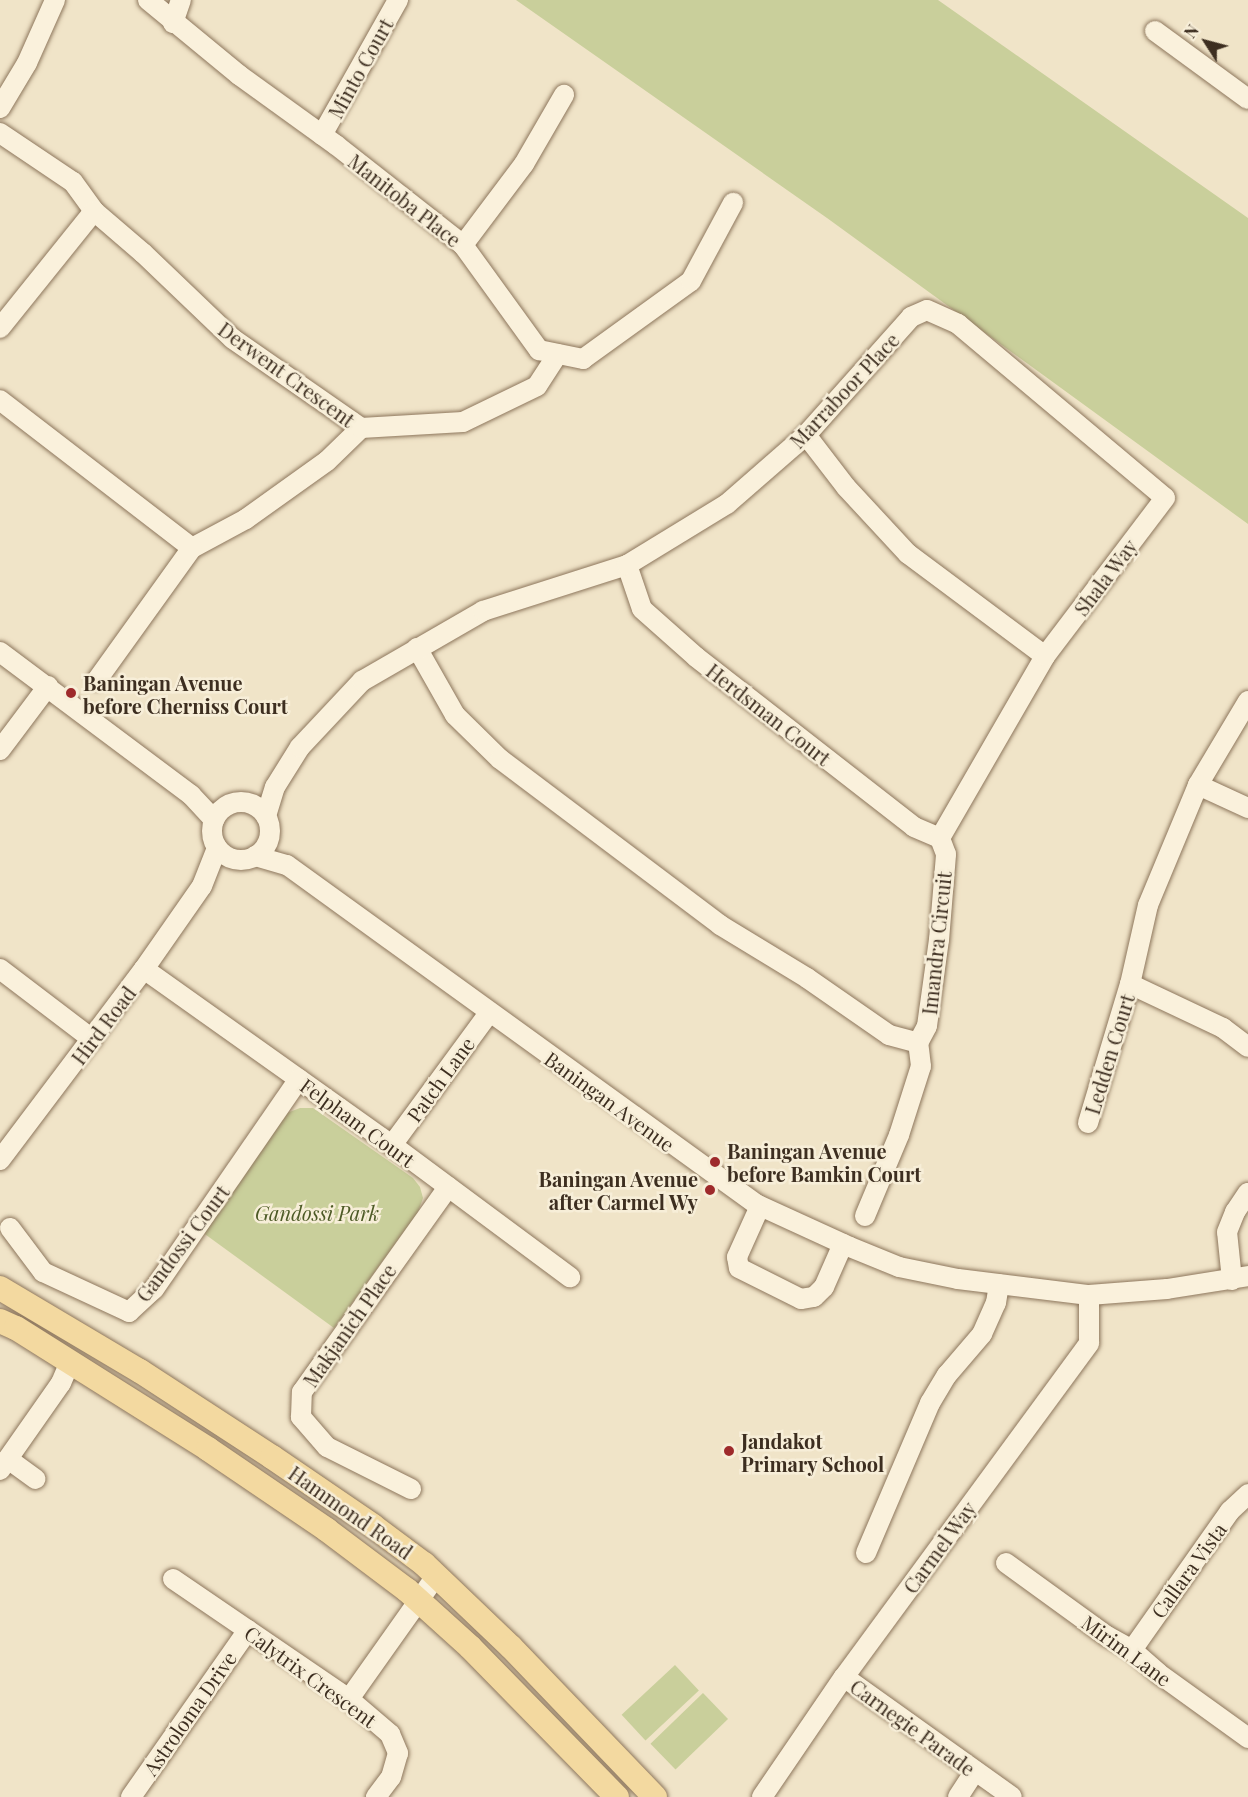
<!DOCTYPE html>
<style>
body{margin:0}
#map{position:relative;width:1248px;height:1797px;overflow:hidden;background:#f0e4c8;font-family:"Playfair Display",serif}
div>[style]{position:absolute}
.green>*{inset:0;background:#c9cf9b;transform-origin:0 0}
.roads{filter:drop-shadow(0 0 2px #8d765c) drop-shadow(0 0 2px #8d765c)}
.minor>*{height:20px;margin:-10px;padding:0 10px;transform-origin:10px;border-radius:10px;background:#faf1dc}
.minor>.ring{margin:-10px;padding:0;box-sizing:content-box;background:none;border:20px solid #faf1dc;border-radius:50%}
.major>*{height:24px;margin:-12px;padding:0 12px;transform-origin:12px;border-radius:12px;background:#f3d9a0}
.dots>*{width:16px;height:16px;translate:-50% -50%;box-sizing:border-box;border:3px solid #f7eed8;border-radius:50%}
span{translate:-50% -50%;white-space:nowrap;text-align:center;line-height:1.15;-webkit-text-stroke:5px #f7eed8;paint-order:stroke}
.street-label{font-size:20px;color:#3d2e20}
.poi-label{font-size:20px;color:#3d2e20;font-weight:700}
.left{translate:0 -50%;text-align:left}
.right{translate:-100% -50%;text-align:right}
.park-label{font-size:20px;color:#4d5a26;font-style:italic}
.north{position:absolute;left:1176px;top:12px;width:60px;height:60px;-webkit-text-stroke:4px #f7eed8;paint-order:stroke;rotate:306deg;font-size:16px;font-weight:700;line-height:24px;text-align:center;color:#3d2e20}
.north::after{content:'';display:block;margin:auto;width:21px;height:27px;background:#3d2e20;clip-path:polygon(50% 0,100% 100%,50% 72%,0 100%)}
</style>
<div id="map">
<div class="green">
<i style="clip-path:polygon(516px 0,938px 0,1248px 218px,1248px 524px,827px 218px)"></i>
<i style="clip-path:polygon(300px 1108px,313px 1108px,413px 1178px,420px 1187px,423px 1198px,418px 1212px,334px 1328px,202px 1232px,287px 1113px)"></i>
<i style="left:675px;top:1665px;width:35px;height:73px;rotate:47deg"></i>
<i style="left:703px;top:1693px;width:36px;height:73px;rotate:46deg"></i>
</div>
<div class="roads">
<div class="minor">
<i style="left:148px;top:0;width:118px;rotate:39.5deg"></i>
<i style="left:239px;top:75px;width:120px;rotate:35.8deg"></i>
<i style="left:336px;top:145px;width:162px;rotate:38.2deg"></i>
<i style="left:463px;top:245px;width:130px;rotate:54.1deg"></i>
<i style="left:539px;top:350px;width:45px;rotate:11.6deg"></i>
<i style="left:583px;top:359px;width:133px;rotate:-35.8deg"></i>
<i style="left:691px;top:281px;width:89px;rotate:-61.7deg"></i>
<i style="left:173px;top:23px;width:24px;rotate:-71deg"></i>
<i style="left:1155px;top:31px;width:115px;rotate:36.2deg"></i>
<i style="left:0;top:108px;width:52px;rotate:-59deg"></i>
<i style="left:27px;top:63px;width:69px;rotate:-66deg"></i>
<i style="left:0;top:133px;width:88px;rotate:33.9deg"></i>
<i style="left:73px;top:182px;width:36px;rotate:54deg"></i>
<i style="left:94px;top:211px;width:65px;rotate:40.6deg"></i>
<i style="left:143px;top:253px;width:124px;rotate:43.7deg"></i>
<i style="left:233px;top:339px;width:156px;rotate:34.8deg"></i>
<i style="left:361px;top:428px;width:47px;rotate:135.9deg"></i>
<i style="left:327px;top:461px;width:100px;rotate:144.4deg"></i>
<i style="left:246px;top:519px;width:61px;rotate:151.8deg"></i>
<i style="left:192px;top:548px;width:242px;rotate:-142.4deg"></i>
<i style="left:322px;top:135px;width:155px;rotate:-60.6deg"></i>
<i style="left:463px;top:245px;width:101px;rotate:-53deg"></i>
<i style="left:524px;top:164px;width:80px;rotate:-59.9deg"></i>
<i style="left:0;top:328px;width:150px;rotate:-51.2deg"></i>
<i style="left:361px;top:428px;width:102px;rotate:-3.4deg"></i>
<i style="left:463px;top:422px;width:82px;rotate:-25.9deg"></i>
<i style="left:537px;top:386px;width:38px;rotate:-57deg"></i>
<i style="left:627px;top:565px;width:46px;rotate:71.2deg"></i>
<i style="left:642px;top:609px;width:72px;rotate:41.6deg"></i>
<i style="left:696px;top:657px;width:276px;rotate:37.9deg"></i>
<i style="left:914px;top:827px;width:28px;rotate:23deg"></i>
<i style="left:417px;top:648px;width:77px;rotate:60.4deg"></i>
<i style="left:455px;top:715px;width:63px;rotate:44.4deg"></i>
<i style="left:500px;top:759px;width:276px;rotate:37deg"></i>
<i style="left:720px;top:925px;width:102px;rotate:31.3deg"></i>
<i style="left:807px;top:978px;width:100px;rotate:34.8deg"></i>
<i style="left:889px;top:1035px;width:30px;rotate:15deg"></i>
<i style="left:918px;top:1043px;width:19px;rotate:-62deg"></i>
<i style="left:927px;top:1026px;width:87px;rotate:-82.1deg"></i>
<i style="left:939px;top:940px;width:86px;rotate:-85.3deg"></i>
<i style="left:946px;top:854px;width:17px;rotate:-111deg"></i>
<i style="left:940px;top:838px;width:210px;rotate:-60deg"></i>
<i style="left:1045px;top:656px;width:171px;rotate:-143.3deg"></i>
<i style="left:908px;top:554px;width:91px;rotate:-132.8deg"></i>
<i style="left:846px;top:487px;width:66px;rotate:-127.6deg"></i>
<i style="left:0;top:652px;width:239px;rotate:36.8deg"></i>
<i style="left:191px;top:795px;width:34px;rotate:47deg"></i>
<i style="left:97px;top:680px;width:163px;rotate:-54.3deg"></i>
<i style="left:1248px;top:701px;width:98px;rotate:120.8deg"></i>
<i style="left:1198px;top:785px;width:130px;rotate:112.6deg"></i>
<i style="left:1148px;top:905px;width:81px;rotate:102.8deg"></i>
<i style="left:1130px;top:984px;width:103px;rotate:25.3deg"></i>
<i style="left:1223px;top:1028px;width:31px;rotate:37deg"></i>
<i style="left:0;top:750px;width:80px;rotate:-53.1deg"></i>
<i style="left:1198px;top:785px;width:55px;rotate:24.7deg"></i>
<i class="ring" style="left:212px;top:802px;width:38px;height:38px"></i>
<i style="left:266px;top:816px;width:30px;rotate:-73deg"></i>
<i style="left:275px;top:787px;width:47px;rotate:-58deg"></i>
<i style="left:300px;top:747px;width:91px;rotate:-46.8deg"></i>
<i style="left:362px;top:681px;width:140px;rotate:-30deg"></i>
<i style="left:483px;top:611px;width:151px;rotate:-17.7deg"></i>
<i style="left:627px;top:565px;width:117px;rotate:-31.4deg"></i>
<i style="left:727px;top:504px;width:105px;rotate:-41.1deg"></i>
<i style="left:806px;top:435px;width:158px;rotate:-48.3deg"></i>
<i style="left:911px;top:317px;width:17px;rotate:-24deg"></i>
<i style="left:927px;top:310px;width:34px;rotate:24deg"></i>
<i style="left:958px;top:324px;width:270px;rotate:40deg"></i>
<i style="left:1165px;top:498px;width:198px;rotate:127.2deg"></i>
<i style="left:255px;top:856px;width:33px;rotate:16deg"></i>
<i style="left:287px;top:865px;width:579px;rotate:35.86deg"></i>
<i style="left:756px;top:1204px;width:103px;rotate:24.6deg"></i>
<i style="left:850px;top:1247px;width:53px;rotate:22.2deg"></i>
<i style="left:899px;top:1267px;width:60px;rotate:11.5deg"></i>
<i style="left:958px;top:1279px;width:132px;rotate:7deg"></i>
<i style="left:1089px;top:1295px;width:78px;rotate:-4.4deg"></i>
<i style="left:1167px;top:1289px;width:82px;rotate:-9.1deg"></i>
<i style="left:0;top:969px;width:116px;rotate:37.3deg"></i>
<i style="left:144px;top:969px;width:304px;rotate:35.4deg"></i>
<i style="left:392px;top:1145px;width:222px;rotate:36.6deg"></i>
<i style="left:1088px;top:1123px;width:145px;rotate:-73.2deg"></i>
<i style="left:392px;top:1145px;width:164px;rotate:-53.7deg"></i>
<i style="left:0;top:1160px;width:239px;rotate:-53deg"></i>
<i style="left:144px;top:969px;width:101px;rotate:-55.1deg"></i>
<i style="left:202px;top:886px;width:41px;rotate:-68.5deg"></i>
<i style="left:760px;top:1206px;width:56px;rotate:114.3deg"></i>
<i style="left:737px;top:1257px;width:11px;rotate:80deg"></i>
<i style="left:739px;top:1268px;width:69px;rotate:26.6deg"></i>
<i style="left:801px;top:1299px;width:13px;rotate:-9deg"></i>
<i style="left:814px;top:1297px;width:14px;rotate:-45deg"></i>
<i style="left:824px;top:1287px;width:47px;rotate:-66.2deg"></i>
<i style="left:865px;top:1216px;width:88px;rotate:-67.2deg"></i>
<i style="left:899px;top:1135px;width:72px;rotate:-72.3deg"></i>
<i style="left:921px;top:1066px;width:23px;rotate:-97deg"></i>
<i style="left:10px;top:1228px;width:55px;rotate:53.1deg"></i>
<i style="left:43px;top:1272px;width:95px;rotate:24.9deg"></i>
<i style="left:129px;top:1312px;width:34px;rotate:-43deg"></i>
<i style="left:154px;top:1289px;width:255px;rotate:-55.4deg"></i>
<i style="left:1232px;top:1280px;width:48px;rotate:-95.9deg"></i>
<i style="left:1227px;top:1232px;width:22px;rotate:-68deg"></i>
<i style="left:1235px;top:1212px;width:23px;rotate:-56deg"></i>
<i style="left:8px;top:1459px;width:34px;rotate:36deg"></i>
<i style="left:0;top:1470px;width:106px;rotate:-55deg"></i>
<i style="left:61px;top:1383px;width:23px;rotate:-67deg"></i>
<i style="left:411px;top:1489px;width:94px;rotate:-153.4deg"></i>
<i style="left:327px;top:1447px;width:40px;rotate:-131deg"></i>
<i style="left:301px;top:1417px;width:25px;rotate:-88deg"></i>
<i style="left:302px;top:1392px;width:252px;rotate:-54.5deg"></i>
<i style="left:866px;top:1553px;width:163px;rotate:-66.9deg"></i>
<i style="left:930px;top:1403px;width:33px;rotate:-59deg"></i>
<i style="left:947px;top:1375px;width:54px;rotate:-49.5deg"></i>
<i style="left:982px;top:1334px;width:34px;rotate:-66deg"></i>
<i style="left:996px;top:1303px;width:19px;rotate:-81deg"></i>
<i style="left:1006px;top:1563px;width:125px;rotate:35.9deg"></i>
<i style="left:1107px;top:1636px;width:29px;rotate:29deg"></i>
<i style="left:1132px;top:1650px;width:35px;rotate:41deg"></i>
<i style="left:1158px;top:1673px;width:111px;rotate:35.8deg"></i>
<i style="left:173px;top:1579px;width:213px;rotate:34.3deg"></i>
<i style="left:349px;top:1699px;width:54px;rotate:40.5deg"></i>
<i style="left:390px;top:1734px;width:21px;rotate:67deg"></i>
<i style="left:398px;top:1753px;width:25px;rotate:106deg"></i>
<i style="left:391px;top:1777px;width:25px;rotate:127deg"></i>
<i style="left:1132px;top:1650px;width:170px;rotate:-54.8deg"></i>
<i style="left:1230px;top:1511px;width:25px;rotate:-43deg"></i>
<i style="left:844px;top:1677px;width:206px;rotate:35.5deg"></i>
<i style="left:349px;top:1699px;width:151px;rotate:-54.7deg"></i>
<i style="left:131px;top:1797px;width:204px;rotate:-55deg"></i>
<i style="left:762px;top:1797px;width:145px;rotate:-55.7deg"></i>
<i style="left:844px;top:1677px;width:414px;rotate:-53.7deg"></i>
<i style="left:1089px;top:1343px;width:48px;rotate:-90deg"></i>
<i style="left:958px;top:1797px;width:31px;rotate:-57deg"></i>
</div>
<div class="major">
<i style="left:0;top:1288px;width:163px;rotate:30.7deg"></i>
<i style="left:140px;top:1371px;width:158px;rotate:33.1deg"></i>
<i style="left:272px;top:1457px;width:122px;rotate:34.3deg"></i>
<i style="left:373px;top:1526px;width:64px;rotate:36.7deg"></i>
<i style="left:424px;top:1564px;width:120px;rotate:43.7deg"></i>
<i style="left:511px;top:1647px;width:208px;rotate:46.2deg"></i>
<i style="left:0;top:1321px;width:17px;rotate:24deg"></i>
<i style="left:16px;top:1328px;width:227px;rotate:32.2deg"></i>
<i style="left:208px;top:1449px;width:144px;rotate:34.2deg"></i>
<i style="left:327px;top:1530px;width:100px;rotate:36.9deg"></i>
<i style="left:407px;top:1590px;width:85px;rotate:42.1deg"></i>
<i style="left:470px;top:1647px;width:210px;rotate:45.6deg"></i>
</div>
</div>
<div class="dots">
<i style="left:71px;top:693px;background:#9e2a2b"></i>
<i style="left:715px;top:1162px;background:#9e2a2b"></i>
<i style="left:710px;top:1190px;background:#9e2a2b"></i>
<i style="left:729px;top:1451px;background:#9e2a2b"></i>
</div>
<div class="street-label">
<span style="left:360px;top:68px;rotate:-61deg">Minto Court</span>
<span style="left:405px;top:200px;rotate:38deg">Manitoba Place</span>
<span style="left:287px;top:374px;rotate:36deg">Derwent Crescent</span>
<span style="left:844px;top:390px;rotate:-47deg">Marraboor Place</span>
<span style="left:1105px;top:577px;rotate:-53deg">Shala Way</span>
<span style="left:769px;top:714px;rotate:38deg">Herdsman Court</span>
<span style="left:936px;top:943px;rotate:-84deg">Imandra Circuit</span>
<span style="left:103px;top:1025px;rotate:-53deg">Hird Road</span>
<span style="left:1109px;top:1054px;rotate:-73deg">Ledden Court</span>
<span style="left:440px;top:1079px;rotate:-54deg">Patch Lane</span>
<span style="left:610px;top:1101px;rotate:36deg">Baningan Avenue</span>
<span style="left:358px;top:1122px;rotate:36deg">Felpham Court</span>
<span style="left:182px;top:1243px;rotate:-53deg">Gandossi Court</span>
<span style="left:349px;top:1325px;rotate:-55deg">Makjanich Place</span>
<span style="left:351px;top:1512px;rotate:35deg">Hammond Road</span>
<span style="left:939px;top:1547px;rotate:-54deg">Carmel Way</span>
<span style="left:1188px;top:1570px;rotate:-54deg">Callara Vista</span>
<span style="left:1127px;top:1650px;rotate:36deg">Mirim Lane</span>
<span style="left:311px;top:1676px;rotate:36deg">Calytrix Crescent</span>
<span style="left:189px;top:1713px;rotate:-55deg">Astroloma Drive</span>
<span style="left:913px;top:1727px;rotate:36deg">Carnegie Parade</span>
</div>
<div class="poi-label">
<span class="left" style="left:83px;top:694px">Baningan Avenue<br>before Cherniss Court</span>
<span class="left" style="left:727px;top:1162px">Baningan Avenue<br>before Bamkin Court</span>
<span class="right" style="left:698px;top:1190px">Baningan Avenue<br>after Carmel Wy</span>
<span class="left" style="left:741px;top:1452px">Jandakot<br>Primary School</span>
</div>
<div class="park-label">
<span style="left:317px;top:1212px">Gandossi Park</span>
</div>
<div class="north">N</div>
</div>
